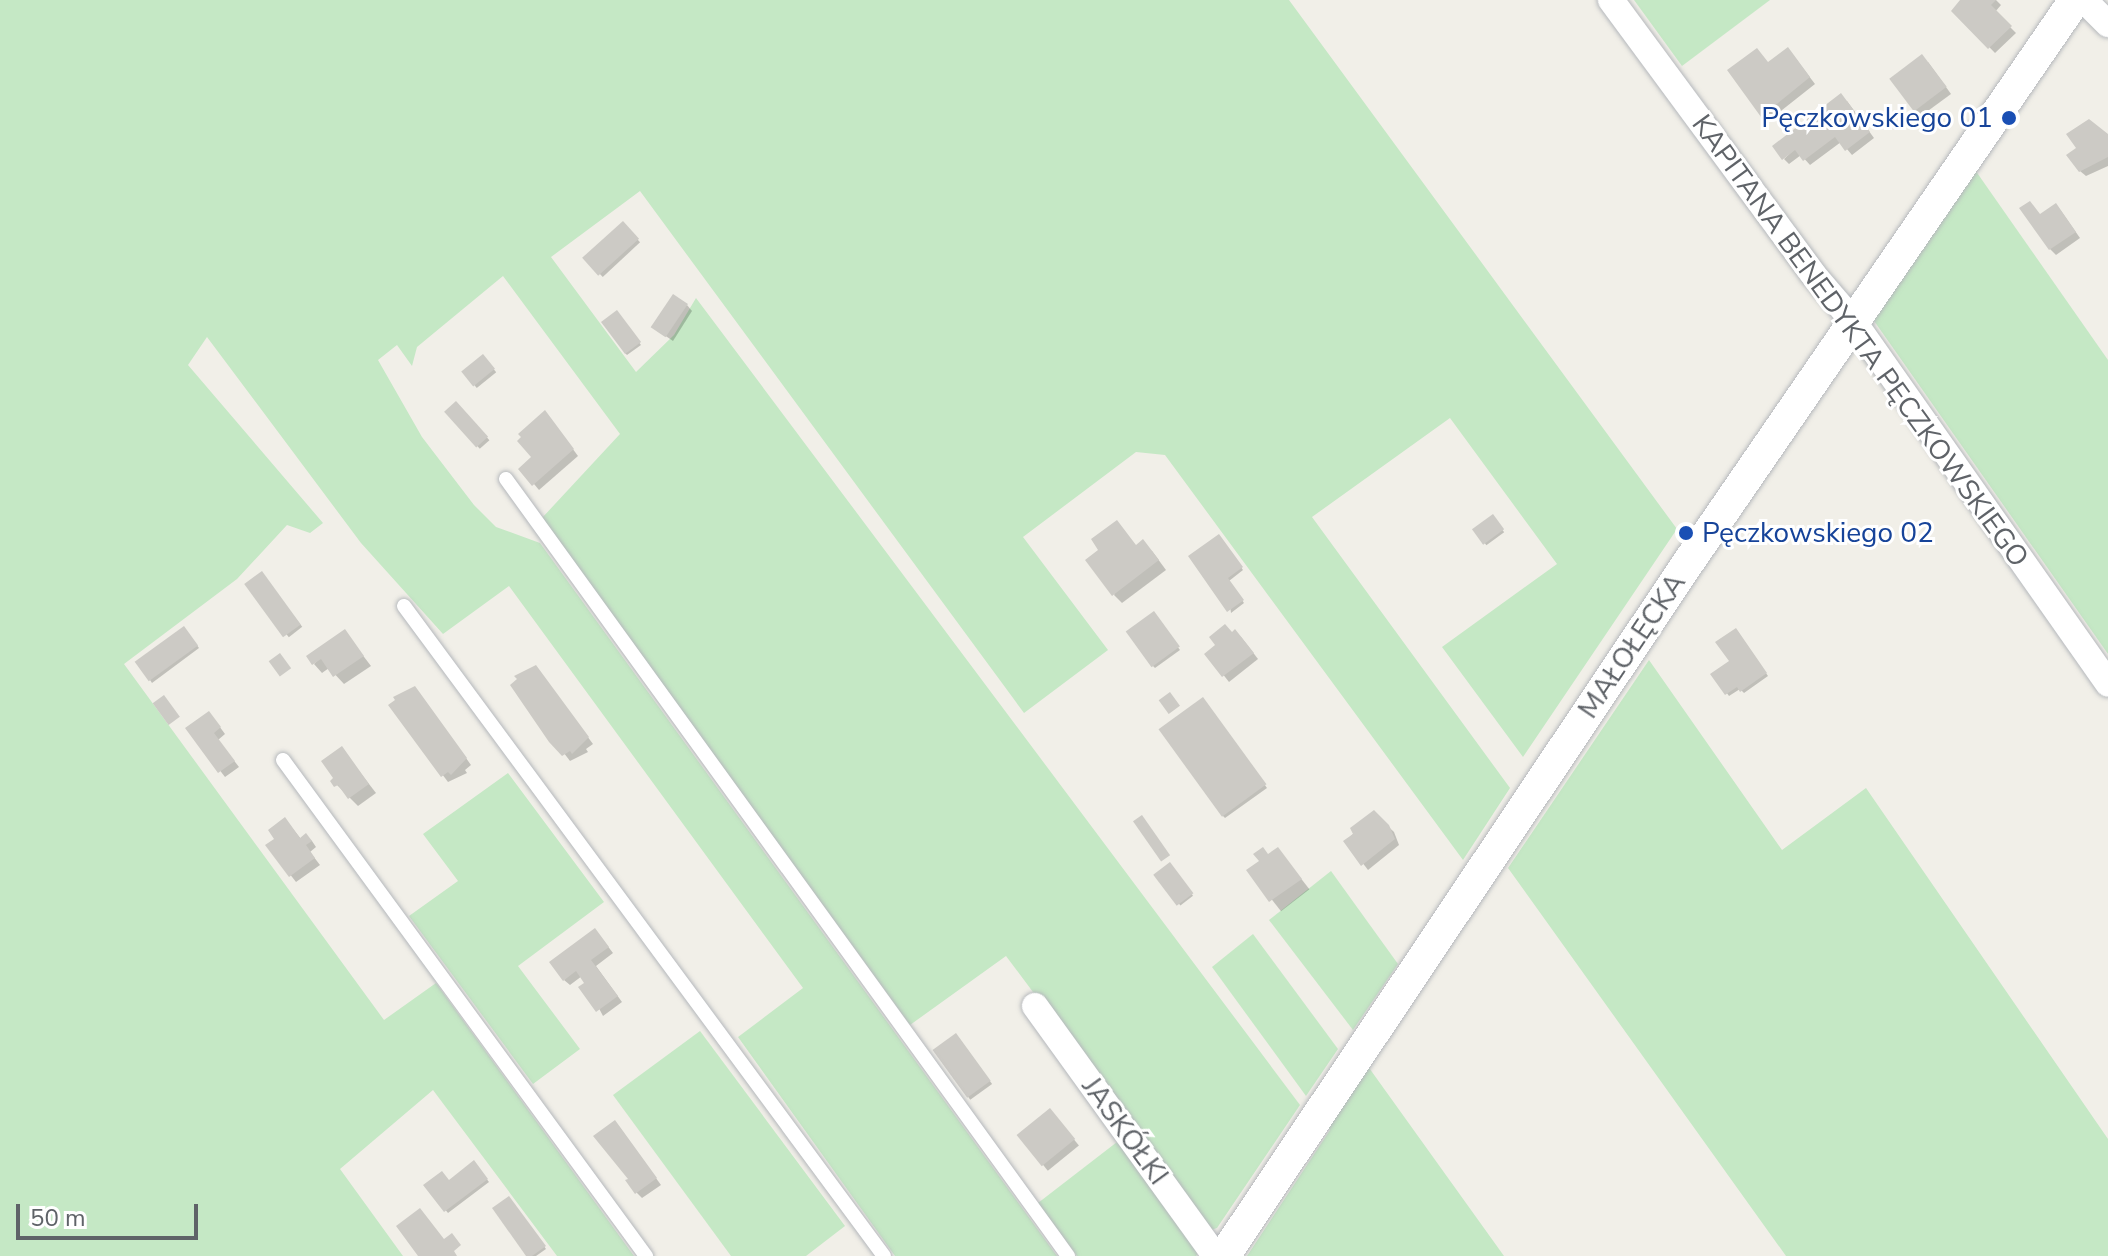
<!DOCTYPE html>
<meta charset="utf-8">
<style>
body{margin:0}
#map{position:relative;width:2108px;height:1256px;overflow:hidden;background:#f1efe8;font-family:"Nunito Sans",sans-serif}
div>[style]{position:absolute}
.green>*{inset:0;background:#c5e8c5}
.shadow>*{inset:0;background:#0003;transform-origin:0 0}
.building>*{inset:0;background:#cccac5;transform-origin:0 0}
.roads{filter:drop-shadow(0 0 2px #b5b8bc) drop-shadow(0 0 2px #b5b8bc)}
.service>*{height:14px;margin:-7px;padding:0 7px;transform-origin:7px;border-radius:7px;background:#fff}
.minor>*{height:26px;margin:-13px;padding:0 13px;transform-origin:13px;border-radius:13px;background:#fff}
.tertiary>*{height:32px;margin:-16px;padding:0 16px;transform-origin:16px;border-radius:16px;background:#fff}
.dots>*{width:22px;height:22px;translate:-50% -50%;box-sizing:border-box;border:4px solid #fff;border-radius:50%}
span{translate:-50% -50%;white-space:nowrap;text-align:center;line-height:1.15;-webkit-text-stroke:6px #fff;paint-order:stroke}
.transit-label{font-size:28px;color:#164399}
.right{translate:-100% -50%;text-align:right}
.left{translate:0 -50%;text-align:left}
.street-label{font-size:28px;color:#5f6368}
.scale{position:absolute;left:16px;top:1204px;width:182px;height:36px;box-sizing:border-box;border:4px solid #5f6368;border-top:0;padding-left:10px;font-size:24px;line-height:28px;white-space:nowrap;color:#5f6368;-webkit-text-stroke:6px #fff;paint-order:stroke}
</style>
<div id="map">
<div class="green">
<i style="clip-path:polygon(0 0,1289px 0,1677px 529px,1523px 757px,1442px 647px,1557px 564px,1450px 418px,1312px 517px,1510px 788px,1463px 860px,1165px 455px,1136px 452px,1023px 537px,1108px 650px,1024px 713px,640px 191px,551px 257px,636px 372px,674px 335px,696px 298px,1300px 1105px,1217px 1228px,1211px 1230px,1006px 956px,910px 1025px,542px 518px,620px 434px,503px 276px,417px 347px,412px 366px,397px 345px,378px 360px,422px 437px,474px 505px,496px 527px,540px 543px,1057px 1256px,895px 1256px,738px 1037px,803px 988px,509px 586px,443px 634px,361px 543px,207px 337px,188px 365px,323px 523px,310px 533px,287px 525px,237px 579px,124px 664px,384px 1020px,436px 983px,634px 1256px,557px 1256px,433px 1090px,340px 1169px,403px 1256px,0 1256px)"></i>
<i style="clip-path:polygon(1634px 0,1770px 0,1682px 66px)"></i>
<i style="clip-path:polygon(1973px 167px,2108px 360px,2108px 654px,1872px 318px)"></i>
<i style="clip-path:polygon(1649px 660px,1782px 850px,1866px 788px,2108px 1139px,2108px 1256px,1786px 1256px,1508px 868px)"></i>
<i style="clip-path:polygon(508px 773px,604px 902px,518px 966px,580px 1049px,533px 1084px,409px 916px,458px 881px,423px 834px)"></i>
<i style="clip-path:polygon(1331px 871px,1398px 964px,1353px 1030px,1269px 920px)"></i>
<i style="clip-path:polygon(1253px 934px,1338px 1049px,1306px 1096px,1212px 967px)"></i>
<i style="clip-path:polygon(700px 1031px,845px 1226px,806px 1256px,731px 1256px,613px 1095px)"></i>
<i style="clip-path:polygon(1367px 1065px,1504px 1256px,1247px 1256px,1330px 1130px,1326px 1124px)"></i>
<i style="clip-path:polygon(1117px 1142px,1199px 1251px,1196px 1256px,1077px 1256px,1038px 1203px)"></i>
</div>
<div class="shadow">
<i style="clip-path:polygon(1963px 0,1996px 0,2001px 5px,1995px 12px,2016px 33px,1995px 53px,1954px 11px)"></i>
<i style="clip-path:polygon(1793px 55px,1815px 84px,1768px 121px,1730px 70px,1768px 64px)"></i>
<i style="clip-path:polygon(1928px 62px,1951px 94px,1921px 116px,1915px 111px)"></i>
<i style="clip-path:polygon(1847px 101px,1874px 138px,1852px 155px,1841px 142px,1810px 165px,1801px 155px,1789px 164px,1784px 159px)"></i>
<i style="clip-path:polygon(2089px 121px,2108px 135px,2108px 166px,2086px 176px,2080px 171px,2079px 148px)"></i>
<i style="clip-path:polygon(2061px 211px,2080px 238px,2056px 255px,2050px 249px,2041px 216px)"></i>
<i style="left:623px;top:224px;width:25px;height:51px;rotate:47deg"></i>
<i style="clip-path:polygon(687px 305px,692px 311px,673px 341px,654px 328px)"></i>
<i style="clip-path:polygon(619px 315px,641px 345px,627px 355px,625px 353px)"></i>
<i style="left:483px;top:356px;width:21px;height:25px;rotate:51deg"></i>
<i style="left:456px;top:403px;width:50px;height:13px;rotate:48deg"></i>
<i style="clip-path:polygon(550px 418px,578px 456px,539px 490px,534px 484px,534px 457px)"></i>
<i style="left:1493px;top:517px;width:19px;height:22px;rotate:54deg"></i>
<i style="clip-path:polygon(1221px 539px,1243px 570px,1229px 581px,1244px 603px,1231px 613px)"></i>
<i style="clip-path:polygon(1137px 547px,1152px 551px,1166px 570px,1122px 603px,1114px 595px)"></i>
<i style="left:261px;top:574px;width:67px;height:17px;rotate:52deg"></i>
<i style="clip-path:polygon(1155px 616px,1180px 650px,1155px 668px,1153px 666px)"></i>
<i style="clip-path:polygon(186px 631px,199px 648px,152px 683px,150px 680px)"></i>
<i style="clip-path:polygon(345px 632px,371px 666px,344px 684px,329px 668px,322px 673px,314px 664px)"></i>
<i style="clip-path:polygon(1738px 632px,1768px 676px,1744px 693px,1740px 689px,1729px 696px,1713px 674px,1731px 662px)"></i>
<i style="clip-path:polygon(1232px 634px,1241px 637px,1258px 659px,1229px 682px,1207px 654px)"></i>
<i style="clip-path:polygon(541px 674px,593px 744px,586px 749px,588px 752px,570px 761px,512px 685px)"></i>
<i style="clip-path:polygon(420px 694px,471px 765px,465px 770px,467px 773px,448px 782px,391px 706px)"></i>
<i style="clip-path:polygon(1205px 702px,1267px 788px,1225px 818px,1223px 816px)"></i>
<i style="clip-path:polygon(214px 719px,225px 734px,218px 740px,239px 767px,225px 777px,188px 729px)"></i>
<i style="clip-path:polygon(342px 749px,376px 793px,358px 806px,333px 781px)"></i>
<i style="clip-path:polygon(1374px 813px,1394px 832px,1399px 845px,1368px 870px,1346px 841px)"></i>
<i style="clip-path:polygon(285px 819px,301px 839px,306px 836px,312px 841px,316px 847px,310px 852px,320px 865px,296px 882px,268px 846px,277px 839px)"></i>
<i style="left:1278px;top:849px;width:51px;height:36px;rotate:52deg"></i>
<i style="left:1169px;top:865px;width:39px;height:16px;rotate:52deg"></i>
<i style="clip-path:polygon(600px 936px,613px 953px,596px 966px,622px 1002px,603px 1016px,582px 976px,570px 985px,564px 980px)"></i>
<i style="left:958px;top:1037px;width:58px;height:27px;rotate:54deg"></i>
<i style="left:1055px;top:1116px;width:38px;height:40px;rotate:51deg"></i>
<i style="clip-path:polygon(620px 1128px,661px 1185px,642px 1198px,637px 1193px)"></i>
<i style="clip-path:polygon(474px 1163px,489px 1182px,448px 1213px,426px 1186px,449px 1182px)"></i>
<i style="clip-path:polygon(511px 1200px,546px 1249px,536px 1256px,529px 1256px)"></i>
</div>
<div class="building">
<i style="clip-path:polygon(1960px 0,1996px 0,1991px 5px,2012px 26px,1988px 49px,1951px 11px)"></i>
<i style="clip-path:polygon(1788px 47px,1810px 77px,1761px 117px,1727px 70px,1757px 48px,1768px 62px)"></i>
<i style="left:1922px;top:54px;width:41px;height:41px;rotate:53deg"></i>
<i style="clip-path:polygon(1841px 93px,1870px 132px,1845px 151px,1835px 137px,1803px 161px,1795px 150px,1782px 160px,1772px 146px)"></i>
<i style="clip-path:polygon(2089px 119px,2108px 134px,2108px 157px,2079px 172px,2066px 155px,2076px 148px,2066px 134px)"></i>
<i style="clip-path:polygon(2030px 201px,2040px 214px,2056px 203px,2076px 232px,2049px 250px,2019px 208px)"></i>
<i style="left:623px;top:221px;width:24px;height:55px;rotate:48deg"></i>
<i style="left:673px;top:294px;width:18px;height:40px;rotate:34deg"></i>
<i style="left:617px;top:310px;width:40px;height:20px;rotate:53deg"></i>
<i style="left:483px;top:354px;width:19px;height:28px;rotate:51deg"></i>
<i style="left:456px;top:401px;width:48px;height:16px;rotate:48deg"></i>
<i style="clip-path:polygon(545px 410px,574px 449px,532px 486px,518px 469px,531px 457px,517px 441px,521px 437px,518px 434px)"></i>
<i style="left:1493px;top:514px;width:19px;height:26px;rotate:54deg"></i>
<i style="clip-path:polygon(1117px 520px,1136px 545px,1143px 539px,1159px 560px,1112px 596px,1085px 560px,1098px 550px,1091px 539px)"></i>
<i style="clip-path:polygon(1219px 534px,1243px 567px,1228px 578px,1244px 600px,1227px 612px,1188px 556px)"></i>
<i style="left:262px;top:571px;width:66px;height:22px;rotate:54deg"></i>
<i style="left:1154px;top:611px;width:44px;height:35px;rotate:54deg"></i>
<i style="clip-path:polygon(1225px 624px,1232px 632px,1235px 629px,1254px 653px,1222px 677px,1204px 654px,1215px 645px,1209px 637px)"></i>
<i style="left:184px;top:626px;width:24px;height:61px;rotate:54deg"></i>
<i style="clip-path:polygon(1736px 628px,1767px 673px,1740px 692px,1737px 687px,1725px 695px,1710px 674px,1729px 661px,1715px 642px)"></i>
<i style="clip-path:polygon(345px 629px,364px 656px,333px 677px,321px 659px,312px 665px,306px 656px)"></i>
<i style="left:280px;top:653px;width:19px;height:14px;rotate:54deg"></i>
<i style="clip-path:polygon(536px 665px,589px 737px,572px 754px,570px 751px,562px 756px,549px 742px,510px 685px,517px 679px,514px 676px)"></i>
<i style="clip-path:polygon(415px 686px,467px 758px,451px 775px,448px 772px,441px 777px,388px 705px,395px 700px,393px 697px)"></i>
<i style="left:1170px;top:692px;width:17px;height:14px;rotate:54deg"></i>
<i style="left:164px;top:695px;width:27px;height:14px;rotate:54deg"></i>
<i style="left:1203px;top:697px;width:108px;height:55px;rotate:54deg"></i>
<i style="clip-path:polygon(209px 711px,221px 727px,214px 733px,235px 761px,218px 773px,185px 728px)"></i>
<i style="clip-path:polygon(342px 746px,369px 784px,348px 799px,338px 785px,334px 787px,330px 781px,333px 778px,321px 761px)"></i>
<i style="clip-path:polygon(1374px 810px,1389px 825px,1395px 839px,1361px 866px,1343px 841px,1353px 834px,1350px 828px)"></i>
<i style="left:1142px;top:815px;width:49px;height:11px;rotate:55deg"></i>
<i style="clip-path:polygon(285px 817px,300px 838px,306px 833px,312px 841px,306px 845px,315px 858px,289px 877px,265px 845px,274px 839px,268px 830px)"></i>
<i style="clip-path:polygon(1263px 847px,1268px 854px,1278px 847px,1302px 879px,1269px 902px,1246px 870px,1259px 861px,1253px 854px)"></i>
<i style="left:1170px;top:862px;width:39px;height:21px;rotate:53deg"></i>
<i style="clip-path:polygon(595px 928px,609px 947px,591px 960px,618px 996px,596px 1012px,578px 987px,584px 983px,576px 971px,563px 981px,549px 962px)"></i>
<i style="left:956px;top:1033px;width:59px;height:29px;rotate:54deg"></i>
<i style="left:1050px;top:1108px;width:40px;height:43px;rotate:51deg"></i>
<i style="clip-path:polygon(615px 1120px,657px 1178px,635px 1194px,625px 1180px,628px 1179px,593px 1136px)"></i>
<i style="clip-path:polygon(474px 1160px,488px 1179px,444px 1212px,423px 1185px,442px 1171px,449px 1180px)"></i>
<i style="clip-path:polygon(509px 1196px,546px 1246px,532px 1256px,526px 1256px,492px 1208px)"></i>
<i style="clip-path:polygon(420px 1208px,444px 1239px,452px 1233px,461px 1245px,454px 1251px,457px 1256px,418px 1256px,396px 1226px)"></i>
</div>
<div class="roads">
<div class="service">
<i style="left:506px;top:479px;width:959px;rotate:54.12deg"></i>
<i style="left:404px;top:606px;width:808px;rotate:53.56deg"></i>
<i style="left:283px;top:760px;width:615px;rotate:53.8deg"></i>
</div>
<div class="minor">
<i style="left:1611px;top:0;width:339px;rotate:53.6deg"></i>
<i style="left:1812px;top:273px;width:65px;rotate:49.4deg"></i>
<i style="left:1854px;top:322px;width:442px;rotate:54.9deg"></i>
<i style="left:2084px;top:0;width:34px;rotate:45deg"></i>
<i style="left:1035px;top:1006px;width:308px;rotate:54.2deg"></i>
</div>
<div class="tertiary">
<i style="left:1224px;top:1256px;width:838px;rotate:-56.2deg"></i>
<i style="left:1690px;top:560px;width:680px;rotate:-55.49deg"></i>
</div>
</div>
<div class="dots">
<i style="left:2009px;top:118px;background:#1a4fb4"></i>
<i style="left:1686px;top:533px;background:#1a4fb4"></i>
</div>
<div class="transit-label">
<span class="right" style="left:1993px;top:118px">Pęczkowskiego 01</span>
<span class="left" style="left:1702px;top:533px">Pęczkowskiego 02</span>
</div>
<div class="street-label">
<span style="left:1860px;top:341px;rotate:54deg">KAPITANA BENEDYKTA PĘCZKOWSKIEGO</span>
<span style="left:1632px;top:646px;rotate:-56deg">MAŁOŁĘCKA</span>
<span style="left:1125px;top:1131px;rotate:54deg">JASKÓŁKI</span>
</div>
<div class="scale">50 m</div>
</div>
